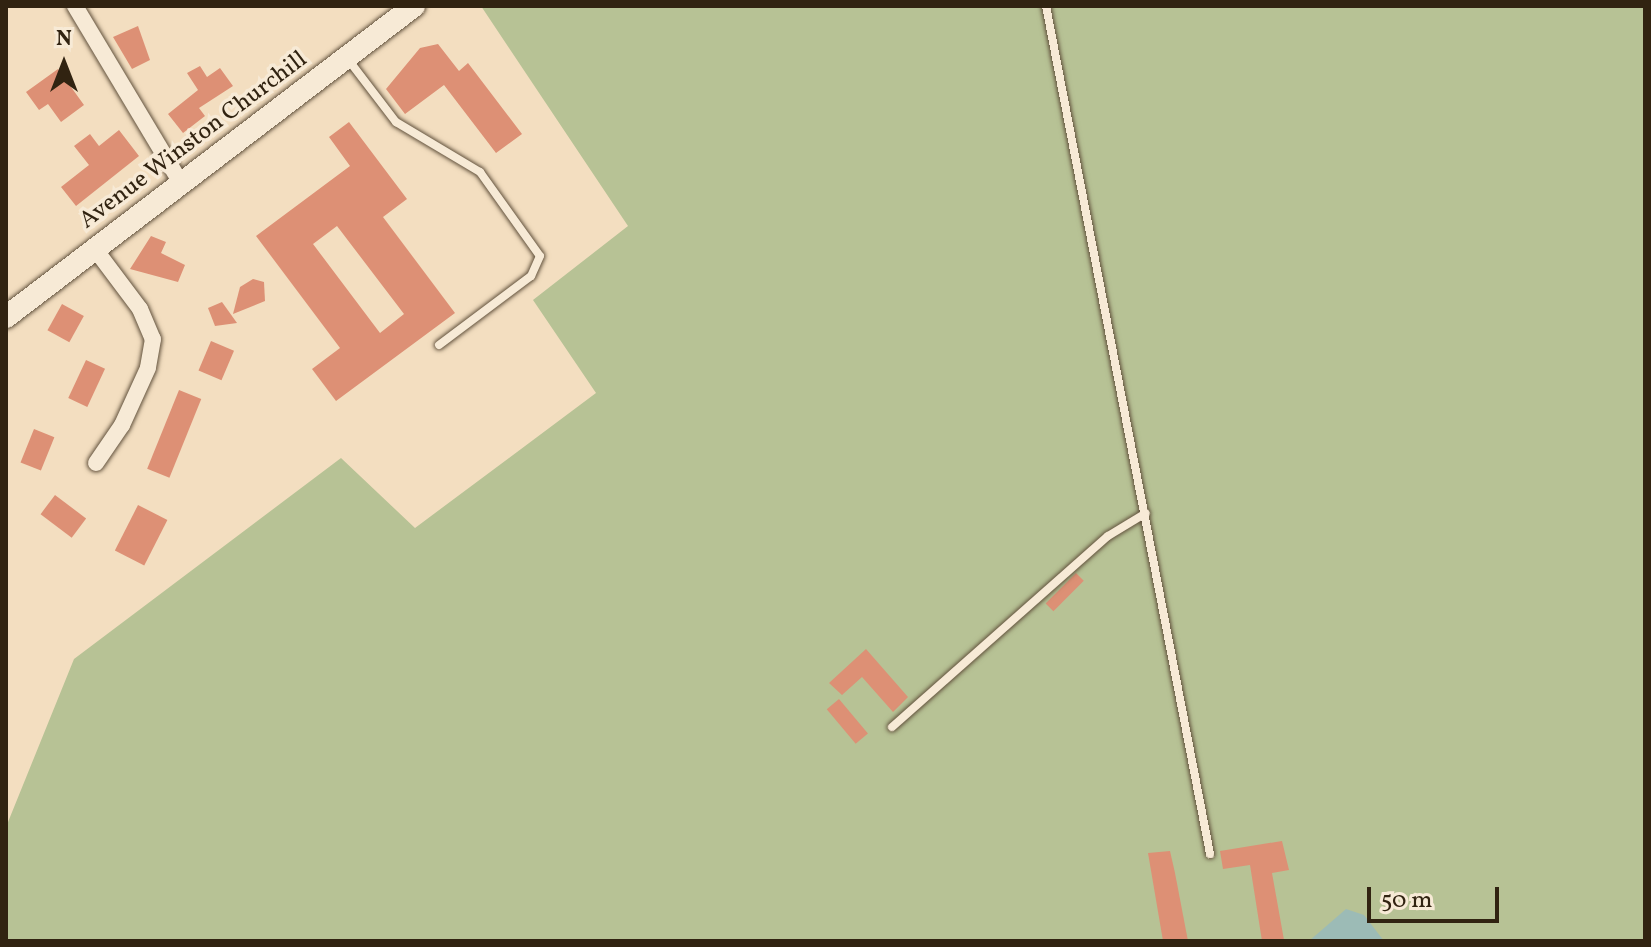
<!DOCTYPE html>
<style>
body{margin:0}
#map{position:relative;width:1651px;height:947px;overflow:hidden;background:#f3dec0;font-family:Vollkorn,serif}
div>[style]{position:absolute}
.green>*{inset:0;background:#b7c295}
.water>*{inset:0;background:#9cbbb6}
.building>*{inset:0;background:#dd9075;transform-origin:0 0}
.roads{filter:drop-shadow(0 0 2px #62523d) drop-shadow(0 0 2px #62523d)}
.lane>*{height:8px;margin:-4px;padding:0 4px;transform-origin:4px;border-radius:4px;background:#f7ead6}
.street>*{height:16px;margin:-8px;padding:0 8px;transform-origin:8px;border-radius:8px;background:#f7ead6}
.secondary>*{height:22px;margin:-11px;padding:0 11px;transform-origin:11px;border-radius:11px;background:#f7ead6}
span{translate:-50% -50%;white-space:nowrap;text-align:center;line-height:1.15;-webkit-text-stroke:7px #f7ead6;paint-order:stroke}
.street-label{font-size:24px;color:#312311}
.frame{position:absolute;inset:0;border:8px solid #312311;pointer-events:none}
.north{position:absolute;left:24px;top:24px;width:80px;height:80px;-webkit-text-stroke:6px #f7ead6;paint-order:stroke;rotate:0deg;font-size:22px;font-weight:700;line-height:32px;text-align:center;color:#312311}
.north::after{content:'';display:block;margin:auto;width:28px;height:36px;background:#312311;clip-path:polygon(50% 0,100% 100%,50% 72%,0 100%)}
.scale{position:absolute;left:1367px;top:887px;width:132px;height:36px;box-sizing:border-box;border:4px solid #312311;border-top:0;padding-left:10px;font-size:24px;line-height:28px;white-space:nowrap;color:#312311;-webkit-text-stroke:6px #f7ead6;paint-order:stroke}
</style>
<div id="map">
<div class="green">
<i style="clip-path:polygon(481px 6px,1645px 6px,1645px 941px,6px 941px,6px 827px,74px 659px,341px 458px,415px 528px,596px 393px,533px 300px,628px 226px)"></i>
</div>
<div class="water">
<i style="clip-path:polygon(1346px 909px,1364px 915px,1384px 941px,1309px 941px)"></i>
</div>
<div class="building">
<i style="clip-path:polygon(138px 26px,150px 60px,132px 69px,113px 37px)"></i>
<i style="clip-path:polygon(438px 44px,459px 71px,468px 63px,522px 134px,496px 153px,444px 85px,405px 114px,386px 89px,420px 48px)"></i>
<i style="clip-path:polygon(200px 66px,207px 77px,220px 68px,233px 86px,199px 108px,205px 116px,183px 133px,168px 114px,198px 90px,187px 73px)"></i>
<i style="clip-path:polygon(58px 69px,84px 105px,61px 122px,48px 104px,39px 110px,26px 92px)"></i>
<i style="clip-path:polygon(evenodd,349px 122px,407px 199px,383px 217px,455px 313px,336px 401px,312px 369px,340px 348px,256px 236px,350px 166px,329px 137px,349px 122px,337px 226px,404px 314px,380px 333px,313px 244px,337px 226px)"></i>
<i style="clip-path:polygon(119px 130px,139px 156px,76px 206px,61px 187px,89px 165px,74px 146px,90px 134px,99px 146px)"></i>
<i style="clip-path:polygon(151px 236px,166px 242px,161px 253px,185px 265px,178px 282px,130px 269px)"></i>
<i style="clip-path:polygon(253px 279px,264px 282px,265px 301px,233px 314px,240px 287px)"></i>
<i style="clip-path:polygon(222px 302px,237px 323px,215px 326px,208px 308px)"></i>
<i style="left:62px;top:304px;width:25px;height:30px;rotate:29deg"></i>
<i style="left:211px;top:341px;width:25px;height:32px;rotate:23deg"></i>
<i style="left:86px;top:360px;width:21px;height:42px;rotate:25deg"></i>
<i style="left:179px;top:390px;width:24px;height:85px;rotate:22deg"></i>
<i style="left:34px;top:429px;width:22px;height:36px;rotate:22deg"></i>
<i style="left:55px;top:495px;width:39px;height:24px;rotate:37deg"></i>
<i style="left:138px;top:505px;width:33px;height:51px;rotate:27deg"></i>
<i style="left:1076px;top:573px;width:11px;height:43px;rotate:45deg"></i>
<i style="clip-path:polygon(866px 649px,908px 697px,893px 712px,862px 677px,842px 695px,829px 683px)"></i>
<i style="left:839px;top:699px;width:45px;height:16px;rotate:50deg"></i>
<i style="clip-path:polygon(1282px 841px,1289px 870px,1272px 873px,1284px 940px,1262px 941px,1250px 865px,1223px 869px,1220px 851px)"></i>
<i style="clip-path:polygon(1170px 851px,1175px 873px,1188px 941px,1163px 941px,1148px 853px)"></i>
</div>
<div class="roads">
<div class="lane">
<i style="left:1046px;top:6px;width:864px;rotate:79.05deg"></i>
<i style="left:347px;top:58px;width:81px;rotate:52.6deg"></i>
<i style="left:396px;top:122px;width:98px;rotate:30.8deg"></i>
<i style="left:480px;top:172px;width:103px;rotate:54.5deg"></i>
<i style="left:540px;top:256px;width:22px;rotate:114deg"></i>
<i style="left:531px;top:276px;width:115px;rotate:143.1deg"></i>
<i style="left:892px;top:727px;width:288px;rotate:-41.5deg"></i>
<i style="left:1108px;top:536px;width:44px;rotate:-31.2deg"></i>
</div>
<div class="street">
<i style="left:75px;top:6px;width:206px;rotate:59.1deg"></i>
<i style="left:95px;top:249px;width:75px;rotate:53.1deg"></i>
<i style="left:140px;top:309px;width:33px;rotate:67deg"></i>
<i style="left:153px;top:339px;width:29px;rotate:100deg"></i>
<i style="left:148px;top:368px;width:63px;rotate:114.5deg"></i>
<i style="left:122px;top:425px;width:46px;rotate:124.4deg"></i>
</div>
<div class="secondary">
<i style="left:6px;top:317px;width:513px;rotate:-37.32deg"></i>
</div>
</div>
<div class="street-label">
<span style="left:194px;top:141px;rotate:-37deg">Avenue Winston Churchill</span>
</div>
<div class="frame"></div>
<div class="north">N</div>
<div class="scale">50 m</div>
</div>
